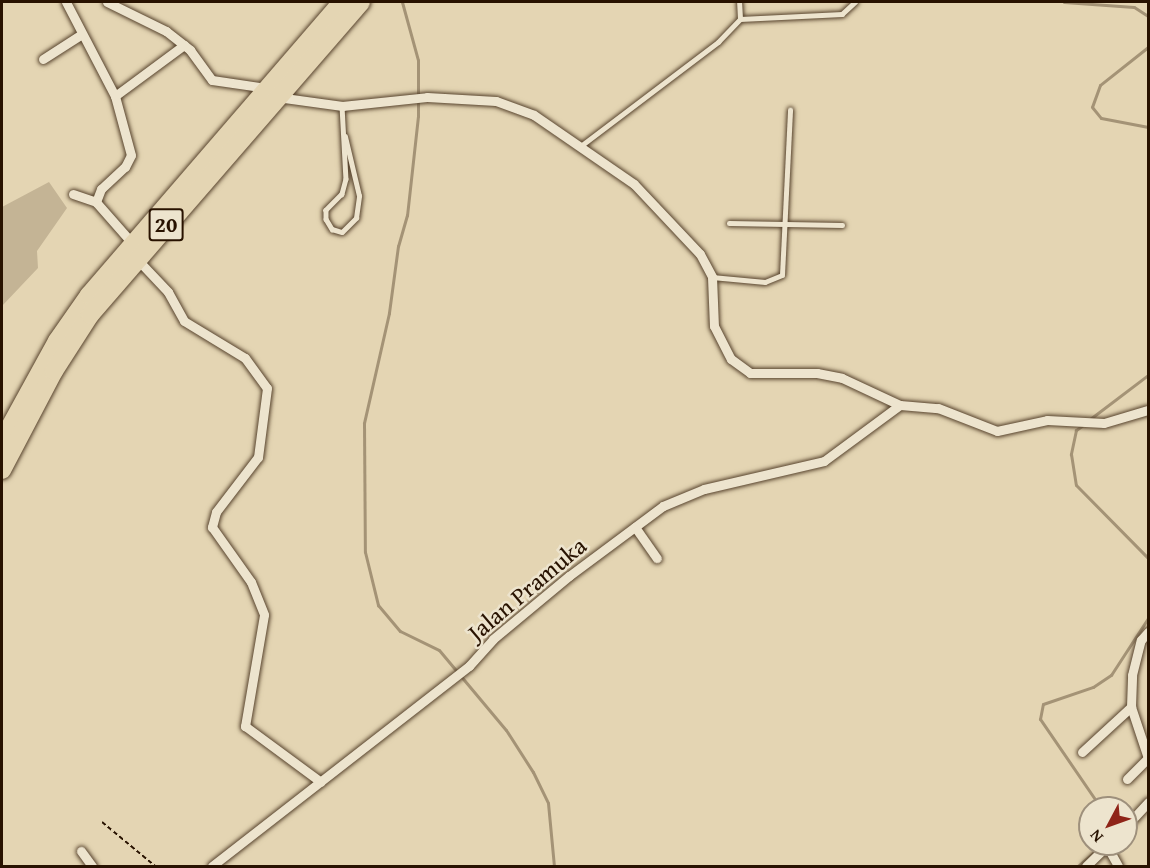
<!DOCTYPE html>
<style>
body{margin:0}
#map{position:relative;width:1150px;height:868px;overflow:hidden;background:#e4d5b3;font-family:"Gentium Book Plus",serif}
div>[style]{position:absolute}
.green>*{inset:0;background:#c4b495}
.stream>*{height:3px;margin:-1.5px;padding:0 1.5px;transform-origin:1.5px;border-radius:1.5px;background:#a49376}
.path>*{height:2px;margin-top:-1px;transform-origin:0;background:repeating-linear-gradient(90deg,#281200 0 4.5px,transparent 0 7.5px)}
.roads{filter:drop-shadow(0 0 2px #57432d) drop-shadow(0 0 2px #57432d)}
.lane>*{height:4.5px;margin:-2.25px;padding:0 2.25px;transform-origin:2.25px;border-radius:2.25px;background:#ede4ce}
.street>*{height:9px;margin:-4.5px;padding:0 4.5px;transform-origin:4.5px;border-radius:4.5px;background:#ede4ce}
.highway>*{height:18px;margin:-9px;padding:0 9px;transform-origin:9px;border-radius:9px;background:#e4d5b3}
span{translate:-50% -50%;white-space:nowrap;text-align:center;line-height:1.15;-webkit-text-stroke:5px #ede4ce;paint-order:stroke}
.shield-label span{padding:2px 4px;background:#ede4ce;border:2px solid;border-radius:4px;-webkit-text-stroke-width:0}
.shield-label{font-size:22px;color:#281200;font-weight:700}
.street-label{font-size:24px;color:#281200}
.frame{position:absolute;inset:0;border:3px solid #281200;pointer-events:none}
.north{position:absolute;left:1078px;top:796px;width:60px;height:60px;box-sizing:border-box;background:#ede4ce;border:2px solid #9e907c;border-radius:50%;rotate:229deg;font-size:16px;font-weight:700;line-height:24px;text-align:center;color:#281200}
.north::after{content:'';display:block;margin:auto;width:21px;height:27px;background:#8f2418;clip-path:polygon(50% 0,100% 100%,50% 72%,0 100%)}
</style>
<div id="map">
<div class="green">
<i style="clip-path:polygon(49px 182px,67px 208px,37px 251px,38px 268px,2px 306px,2px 207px)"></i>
</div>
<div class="stream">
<i style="left:402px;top:2px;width:60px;rotate:74.6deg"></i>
<i style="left:418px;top:60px;width:56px;rotate:90deg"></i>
<i style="left:418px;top:116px;width:100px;rotate:96.3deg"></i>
<i style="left:407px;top:215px;width:32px;rotate:106deg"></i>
<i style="left:398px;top:246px;width:68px;rotate:97.7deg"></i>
<i style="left:389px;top:313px;width:113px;rotate:102.8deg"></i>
<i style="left:364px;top:423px;width:129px;rotate:89.6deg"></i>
<i style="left:365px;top:552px;width:55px;rotate:76.2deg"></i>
<i style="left:378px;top:605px;width:34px;rotate:50deg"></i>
<i style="left:400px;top:631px;width:43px;rotate:26deg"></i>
<i style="left:439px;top:650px;width:104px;rotate:50.1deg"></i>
<i style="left:506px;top:730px;width:50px;rotate:57.3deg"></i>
<i style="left:533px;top:772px;width:34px;rotate:64deg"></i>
<i style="left:548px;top:803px;width:63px;rotate:84.6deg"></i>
<i style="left:1064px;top:2px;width:70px;rotate:4.1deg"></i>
<i style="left:1134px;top:7px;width:17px;rotate:33deg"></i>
<i style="left:1148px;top:47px;width:61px;rotate:141.6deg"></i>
<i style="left:1100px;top:85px;width:23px;rotate:110deg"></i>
<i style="left:1092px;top:107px;width:14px;rotate:51deg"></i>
<i style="left:1101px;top:118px;width:48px;rotate:10.8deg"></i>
<i style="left:1090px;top:419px;width:73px;rotate:-37.2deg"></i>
<i style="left:1083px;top:425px;width:9px;rotate:144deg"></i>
<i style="left:1076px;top:430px;width:25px;rotate:102deg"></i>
<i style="left:1071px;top:454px;width:31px;rotate:81deg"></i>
<i style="left:1076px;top:485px;width:103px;rotate:45.4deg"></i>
<i style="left:1101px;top:808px;width:108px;rotate:-124.4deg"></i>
<i style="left:1040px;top:719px;width:15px;rotate:-79deg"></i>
<i style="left:1043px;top:704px;width:53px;rotate:-18.8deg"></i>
<i style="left:1093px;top:687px;width:22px;rotate:-34deg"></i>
<i style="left:1111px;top:675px;width:68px;rotate:-57deg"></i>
<i style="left:1078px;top:866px;width:20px;rotate:-41deg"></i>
</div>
<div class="path">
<i style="left:102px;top:822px;width:69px;rotate:39.7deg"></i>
</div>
<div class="roads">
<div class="lane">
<i style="left:740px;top:19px;width:102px;rotate:-2.8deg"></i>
<i style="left:842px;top:14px;width:18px;rotate:-43deg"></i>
<i style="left:342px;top:106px;width:73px;rotate:86.9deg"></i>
<i style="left:346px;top:179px;width:16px;rotate:105deg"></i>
<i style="left:342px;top:194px;width:23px;rotate:135deg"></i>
<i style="left:326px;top:210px;width:9px;rotate:90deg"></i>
<i style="left:326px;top:219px;width:12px;rotate:59deg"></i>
<i style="left:332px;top:229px;width:10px;rotate:17deg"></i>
<i style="left:342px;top:232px;width:20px;rotate:-45deg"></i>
<i style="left:356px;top:218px;width:22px;rotate:-82deg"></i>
<i style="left:359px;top:196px;width:61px;rotate:-103.3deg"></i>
<i style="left:582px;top:145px;width:171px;rotate:-37.1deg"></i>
<i style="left:718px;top:42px;width:32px;rotate:-46deg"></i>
<i style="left:740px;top:19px;width:17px;rotate:-93deg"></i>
<i style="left:729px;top:223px;width:113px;rotate:1deg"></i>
<i style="left:712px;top:277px;width:53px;rotate:5.4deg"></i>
<i style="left:765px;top:282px;width:18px;rotate:-22deg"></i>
<i style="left:782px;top:275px;width:165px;rotate:-87.2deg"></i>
</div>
<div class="street">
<i style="left:66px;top:2px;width:106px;rotate:62.5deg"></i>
<i style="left:115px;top:96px;width:86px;rotate:-36.5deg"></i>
<i style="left:107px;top:2px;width:66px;rotate:26.2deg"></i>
<i style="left:166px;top:31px;width:31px;rotate:38deg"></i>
<i style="left:190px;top:50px;width:37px;rotate:54deg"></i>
<i style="left:212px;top:80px;width:56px;rotate:8.3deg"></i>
<i style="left:43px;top:59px;width:46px;rotate:-32.7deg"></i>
<i style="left:277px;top:97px;width:66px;rotate:7.9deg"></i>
<i style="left:342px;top:106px;width:85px;rotate:-6deg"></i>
<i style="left:427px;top:97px;width:69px;rotate:3.3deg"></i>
<i style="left:496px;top:101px;width:40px;rotate:20.2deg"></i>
<i style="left:534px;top:115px;width:121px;rotate:34.6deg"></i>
<i style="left:634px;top:184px;width:96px;rotate:46.7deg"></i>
<i style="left:700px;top:254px;width:26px;rotate:62deg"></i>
<i style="left:712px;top:277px;width:49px;rotate:87.7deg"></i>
<i style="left:714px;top:326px;width:37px;rotate:63deg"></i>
<i style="left:731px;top:359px;width:24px;rotate:36deg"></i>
<i style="left:750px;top:373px;width:67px"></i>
<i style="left:817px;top:373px;width:25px;rotate:11deg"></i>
<i style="left:842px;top:378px;width:64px;rotate:25deg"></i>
<i style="left:900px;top:405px;width:38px;rotate:5deg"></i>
<i style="left:938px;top:408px;width:63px;rotate:21.3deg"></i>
<i style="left:997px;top:431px;width:51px;rotate:-12.4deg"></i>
<i style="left:1047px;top:420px;width:57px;rotate:3deg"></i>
<i style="left:1104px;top:423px;width:46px;rotate:-16.5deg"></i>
<i style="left:73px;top:194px;width:24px;rotate:19deg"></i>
<i style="left:96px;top:202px;width:55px;rotate:48.7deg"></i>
<i style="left:96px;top:202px;width:14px;rotate:-69deg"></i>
<i style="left:101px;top:189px;width:33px;rotate:-43deg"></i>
<i style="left:125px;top:167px;width:13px;rotate:-63deg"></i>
<i style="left:131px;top:155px;width:61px;rotate:-105.2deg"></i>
<i style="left:136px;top:258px;width:47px;rotate:46.7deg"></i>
<i style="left:168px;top:292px;width:33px;rotate:61deg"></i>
<i style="left:184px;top:321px;width:71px;rotate:31.2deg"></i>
<i style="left:245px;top:358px;width:37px;rotate:54deg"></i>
<i style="left:267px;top:388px;width:70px;rotate:97.4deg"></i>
<i style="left:258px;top:457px;width:69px;rotate:127.4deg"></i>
<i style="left:216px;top:512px;width:16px;rotate:105deg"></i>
<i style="left:212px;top:527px;width:67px;rotate:54.7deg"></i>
<i style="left:251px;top:582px;width:35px;rotate:68deg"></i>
<i style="left:264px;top:615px;width:113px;rotate:99.7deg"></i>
<i style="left:245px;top:726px;width:94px;rotate:36.4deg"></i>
<i style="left:635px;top:527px;width:38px;rotate:55deg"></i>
<i style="left:1082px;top:752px;width:67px;rotate:-42.6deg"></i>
<i style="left:1127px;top:779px;width:30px;rotate:-45deg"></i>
<i style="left:1148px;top:758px;width:54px;rotate:-108.4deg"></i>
<i style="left:1131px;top:707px;width:32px;rotate:-88deg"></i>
<i style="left:1132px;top:675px;width:36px;rotate:-76deg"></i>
<i style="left:1141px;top:640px;width:11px;rotate:-49deg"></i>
<i style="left:1126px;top:826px;width:33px;rotate:-47deg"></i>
<i style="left:1107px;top:846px;width:23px;rotate:61deg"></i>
<i style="left:81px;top:851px;width:19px;rotate:54deg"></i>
<i style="left:212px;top:866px;width:326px;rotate:-37.9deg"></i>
<i style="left:469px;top:666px;width:36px;rotate:-48deg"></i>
<i style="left:493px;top:639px;width:99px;rotate:-39.7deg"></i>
<i style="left:569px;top:576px;width:117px;rotate:-36.7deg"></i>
<i style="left:663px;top:506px;width:44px;rotate:-22.5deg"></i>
<i style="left:704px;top:489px;width:123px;rotate:-13.1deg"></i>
<i style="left:824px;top:461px;width:94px;rotate:-36.4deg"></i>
<i style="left:1086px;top:866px;width:32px;rotate:-44deg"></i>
</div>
<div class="highway">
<i style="left:2px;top:441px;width:114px;rotate:-61.2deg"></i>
<i style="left:57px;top:341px;width:56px;rotate:-55.2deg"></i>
<i style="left:89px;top:295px;width:387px;rotate:-49.2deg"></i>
<i style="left:2px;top:470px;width:112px;rotate:-62.3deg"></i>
<i style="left:54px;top:371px;width:67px;rotate:-57.3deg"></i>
<i style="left:90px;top:315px;width:414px;rotate:-49.1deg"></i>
</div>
</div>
<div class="shield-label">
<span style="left:166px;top:225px">20</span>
</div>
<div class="street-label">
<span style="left:527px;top:589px;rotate:-40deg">Jalan Pramuka</span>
</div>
<div class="frame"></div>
<div class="north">N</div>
</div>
